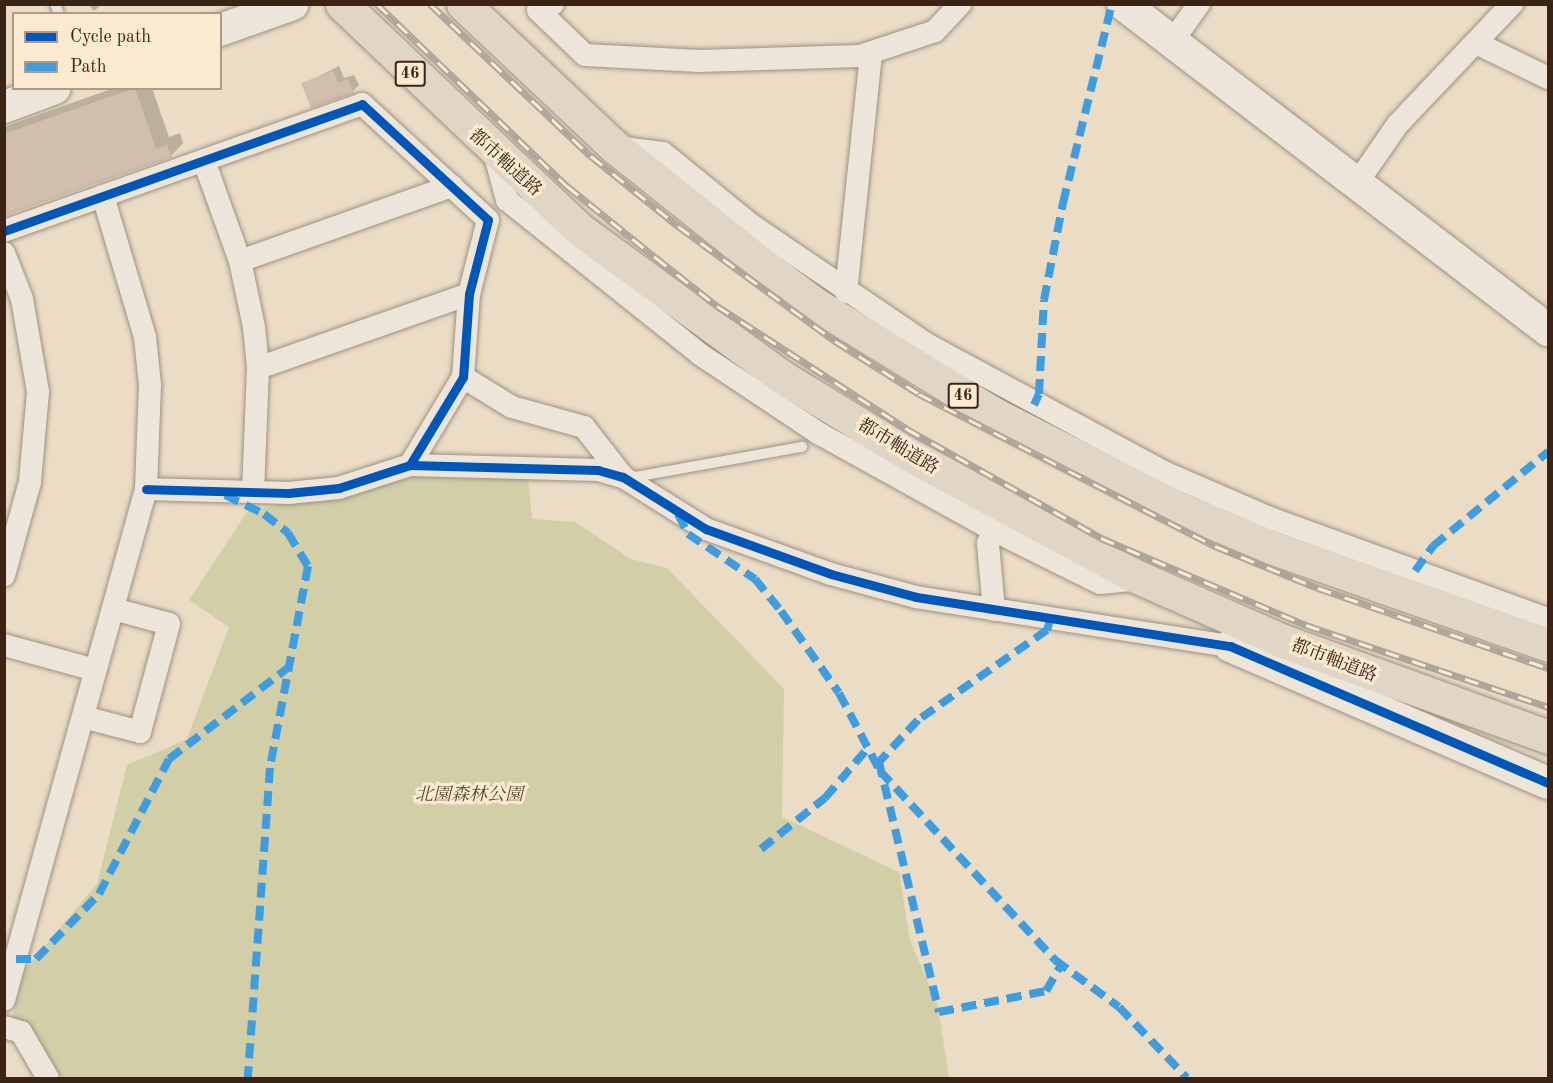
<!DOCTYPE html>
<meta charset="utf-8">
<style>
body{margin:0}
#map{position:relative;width:1553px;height:1083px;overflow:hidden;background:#ebdcc5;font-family:"Old Standard TT","Noto Serif JP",serif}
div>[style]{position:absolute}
.green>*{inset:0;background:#d1cea8}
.shadow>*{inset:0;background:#0003}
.building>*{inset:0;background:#d1bead}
.roads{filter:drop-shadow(0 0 2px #9c9183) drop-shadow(0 0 2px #9c9183)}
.lane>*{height:10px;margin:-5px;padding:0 5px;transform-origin:5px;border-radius:5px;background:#eee5da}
.street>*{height:22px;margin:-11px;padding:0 11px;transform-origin:11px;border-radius:11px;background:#eee5da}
.secondary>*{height:32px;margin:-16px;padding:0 16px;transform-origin:16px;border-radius:16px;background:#eee5da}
.primary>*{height:33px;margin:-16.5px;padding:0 16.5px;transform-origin:16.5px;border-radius:16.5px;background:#e1d5c5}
.rail>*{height:7px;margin-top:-3.5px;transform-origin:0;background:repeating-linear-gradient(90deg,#fcead0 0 14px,#ada49a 0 28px);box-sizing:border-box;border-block:2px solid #ada49a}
.quiet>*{height:8px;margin-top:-4px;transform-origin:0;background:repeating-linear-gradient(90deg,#3f9cdf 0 15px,transparent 0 23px)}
.cycleway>*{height:9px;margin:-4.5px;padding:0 4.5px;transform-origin:4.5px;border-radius:4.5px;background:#0057b8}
span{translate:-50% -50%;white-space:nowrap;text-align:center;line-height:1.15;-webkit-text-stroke:6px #fcead0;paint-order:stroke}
.shield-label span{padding:2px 4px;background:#fcead0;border:2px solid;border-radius:4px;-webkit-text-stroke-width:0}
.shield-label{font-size:16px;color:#3b2316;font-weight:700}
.street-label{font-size:18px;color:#3b2316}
.park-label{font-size:18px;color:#5b4b34;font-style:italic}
.frame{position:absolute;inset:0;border:6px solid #3b2316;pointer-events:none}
.legend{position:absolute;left:12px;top:12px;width:210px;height:78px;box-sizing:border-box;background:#fcead0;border:2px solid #af9a86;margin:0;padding:8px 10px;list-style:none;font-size:18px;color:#3b2316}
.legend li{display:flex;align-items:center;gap:12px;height:30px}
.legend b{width:30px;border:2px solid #af9a86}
</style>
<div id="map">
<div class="green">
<i style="clip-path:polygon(418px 473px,528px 477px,532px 519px,575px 522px,631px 559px,667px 568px,784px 689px,782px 817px,899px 872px,910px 940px,938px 1006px,949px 1078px,58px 1078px,12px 1020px,22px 973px,97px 884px,127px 765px,187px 739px,229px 627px,189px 600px,247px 512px)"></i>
</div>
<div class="shadow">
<i style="clip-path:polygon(88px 4px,102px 4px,94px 11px)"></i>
<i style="clip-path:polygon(339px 66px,344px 78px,354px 75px,359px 85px,353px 91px,303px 84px)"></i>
<i style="clip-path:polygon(114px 88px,152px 88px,169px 137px,180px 133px,183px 143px,171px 156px,4px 215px,4px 127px)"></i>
</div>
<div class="building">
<i style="clip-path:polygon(333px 71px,338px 83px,348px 79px,354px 93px,311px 108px,301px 83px)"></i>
<i style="clip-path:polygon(135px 88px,156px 149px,167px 145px,172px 157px,4px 216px,4px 134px)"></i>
</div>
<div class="roads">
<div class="lane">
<i style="left:55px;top:4px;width:11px;rotate:68deg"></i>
<i style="left:629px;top:478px;width:176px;rotate:-10.2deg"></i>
</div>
<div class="street">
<i style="left:553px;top:4px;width:16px;rotate:158deg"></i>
<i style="left:538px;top:10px;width:65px;rotate:43.8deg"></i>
<i style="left:585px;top:55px;width:114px;rotate:3deg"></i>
<i style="left:699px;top:61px;width:161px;rotate:-1.8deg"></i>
<i style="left:860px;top:56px;width:79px;rotate:-18.4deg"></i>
<i style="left:935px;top:31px;width:37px;rotate:-47deg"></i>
<i style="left:1172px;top:42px;width:47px;rotate:-54.6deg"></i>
<i style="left:1476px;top:43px;width:80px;rotate:25.9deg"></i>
<i style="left:615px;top:147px;width:48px;rotate:7.1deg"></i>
<i style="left:663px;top:153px;width:112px;rotate:39.2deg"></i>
<i style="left:750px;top:224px;width:215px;rotate:34.2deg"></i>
<i style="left:928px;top:345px;width:270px;rotate:28.3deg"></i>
<i style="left:1166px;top:473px;width:113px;rotate:23.4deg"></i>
<i style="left:1270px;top:518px;width:296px;rotate:20deg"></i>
<i style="left:494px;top:152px;width:50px;rotate:74.8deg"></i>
<i style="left:507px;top:200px;width:248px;rotate:38.6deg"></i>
<i style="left:701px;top:355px;width:143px;rotate:33.6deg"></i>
<i style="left:820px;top:434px;width:198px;rotate:29deg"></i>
<i style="left:993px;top:530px;width:119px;rotate:26.4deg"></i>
<i style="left:1100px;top:583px;width:40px;rotate:-5.7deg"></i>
<i style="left:204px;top:161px;width:106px;rotate:70.2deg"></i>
<i style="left:240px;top:261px;width:67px;rotate:78deg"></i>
<i style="left:254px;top:327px;width:41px;rotate:84.4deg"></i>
<i style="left:258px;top:368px;width:124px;rotate:92.3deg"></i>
<i style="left:1357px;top:183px;width:72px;rotate:-55.2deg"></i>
<i style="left:1398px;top:124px;width:166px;rotate:-46.5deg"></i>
<i style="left:4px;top:231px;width:380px;rotate:-19.5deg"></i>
<i style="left:362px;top:104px;width:171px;rotate:42.6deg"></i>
<i style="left:488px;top:220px;width:76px;rotate:104.4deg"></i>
<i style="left:469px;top:294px;width:83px;rotate:94.1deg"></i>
<i style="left:463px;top:377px;width:103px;rotate:121.1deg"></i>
<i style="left:410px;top:465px;width:75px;rotate:162.1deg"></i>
<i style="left:339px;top:488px;width:51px;rotate:174.4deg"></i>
<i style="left:288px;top:493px;width:142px;rotate:-178.4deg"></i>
<i style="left:4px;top:253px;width:49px;rotate:68.6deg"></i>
<i style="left:22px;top:299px;width:94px;rotate:80.2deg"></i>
<i style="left:38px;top:392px;width:90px;rotate:95.1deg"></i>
<i style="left:30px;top:482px;width:97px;rotate:105.6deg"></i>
<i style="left:240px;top:261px;width:225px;rotate:-19.5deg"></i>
<i style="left:846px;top:292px;width:240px;rotate:-84deg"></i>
<i style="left:258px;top:368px;width:224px;rotate:-19.3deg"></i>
<i style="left:463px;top:377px;width:57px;rotate:31.5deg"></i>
<i style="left:512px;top:407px;width:75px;rotate:15.5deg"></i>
<i style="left:584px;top:427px;width:63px;rotate:52deg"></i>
<i style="left:410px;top:465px;width:188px;rotate:1.5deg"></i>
<i style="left:598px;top:470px;width:26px;rotate:16deg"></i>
<i style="left:623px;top:477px;width:98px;rotate:32.1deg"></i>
<i style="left:706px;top:529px;width:133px;rotate:19.8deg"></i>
<i style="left:831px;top:574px;width:88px;rotate:15.1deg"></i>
<i style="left:916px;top:597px;width:318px;rotate:8.9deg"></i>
<i style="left:993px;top:530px;width:15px;rotate:110deg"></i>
<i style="left:988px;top:544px;width:66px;rotate:84.8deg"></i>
<i style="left:4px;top:645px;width:94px;rotate:15.4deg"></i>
<i style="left:83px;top:717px;width:59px;rotate:14.7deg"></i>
<i style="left:140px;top:732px;width:112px;rotate:-75deg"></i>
<i style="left:169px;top:624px;width:58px;rotate:-165deg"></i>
<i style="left:4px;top:1000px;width:530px;rotate:-74.47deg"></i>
<i style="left:146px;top:489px;width:104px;rotate:-87.8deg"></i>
<i style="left:150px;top:385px;width:48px;rotate:-95.9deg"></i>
<i style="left:145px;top:337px;width:147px;rotate:-106.6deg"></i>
<i style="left:4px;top:1027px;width:18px;rotate:16deg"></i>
<i style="left:21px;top:1032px;width:53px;rotate:59.6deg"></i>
</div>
<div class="secondary">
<i style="left:1123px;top:4px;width:536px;rotate:37.49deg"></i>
<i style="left:220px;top:30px;width:77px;rotate:-19.6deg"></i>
<i style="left:4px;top:107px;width:54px;rotate:-20.4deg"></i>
<i style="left:1230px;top:646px;width:346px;rotate:23.3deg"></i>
</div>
<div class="primary">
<i style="left:342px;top:4px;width:327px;rotate:43.5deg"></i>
<i style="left:579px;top:229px;width:251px;rotate:36.1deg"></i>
<i style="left:782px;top:377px;width:150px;rotate:31.4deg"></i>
<i style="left:910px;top:455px;width:251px;rotate:28.3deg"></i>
<i style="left:1131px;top:574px;width:166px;rotate:23.8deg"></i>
<i style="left:1283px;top:641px;width:282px;rotate:19.9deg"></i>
<i style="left:463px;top:4px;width:209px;rotate:43.3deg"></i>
<i style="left:615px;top:147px;width:184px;rotate:38.6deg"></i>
<i style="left:759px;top:262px;width:70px;rotate:36.9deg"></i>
<i style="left:815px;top:304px;width:208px;rotate:31.6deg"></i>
<i style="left:992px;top:413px;width:209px;rotate:27.1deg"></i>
<i style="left:1178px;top:508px;width:103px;rotate:22.8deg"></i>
<i style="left:1273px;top:548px;width:292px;rotate:19.4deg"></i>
</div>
</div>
<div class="rail">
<i style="left:377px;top:4px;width:263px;rotate:43.8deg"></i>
<i style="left:567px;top:186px;width:113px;rotate:38.9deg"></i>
<i style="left:655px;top:257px;width:79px;rotate:38.3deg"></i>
<i style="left:717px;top:306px;width:226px;rotate:32.9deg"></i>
<i style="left:907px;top:429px;width:223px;rotate:29.3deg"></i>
<i style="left:1101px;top:538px;width:223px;rotate:23deg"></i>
<i style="left:1306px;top:625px;width:256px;rotate:18.7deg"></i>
<i style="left:430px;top:4px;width:221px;rotate:43.4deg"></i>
<i style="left:591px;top:156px;width:112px;rotate:38.8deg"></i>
<i style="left:678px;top:226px;width:195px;rotate:36.2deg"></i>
<i style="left:835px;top:341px;width:99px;rotate:32.2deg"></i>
<i style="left:919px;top:394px;width:333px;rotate:27.2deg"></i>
<i style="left:1215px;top:546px;width:111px;rotate:22.2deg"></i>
<i style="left:1318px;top:588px;width:244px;rotate:19.2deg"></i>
</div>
<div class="quiet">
<i style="left:1034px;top:405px;width:12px;rotate:-66deg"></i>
<i style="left:1039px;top:394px;width:94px;rotate:-87deg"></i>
<i style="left:1044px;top:300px;width:99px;rotate:-78.9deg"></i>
<i style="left:1063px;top:203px;width:205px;rotate:-76.2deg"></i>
<i style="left:225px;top:495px;width:43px;rotate:26deg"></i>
<i style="left:264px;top:514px;width:31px;rotate:38deg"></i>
<i style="left:288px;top:533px;width:39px;rotate:59deg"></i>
<i style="left:308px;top:566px;width:206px;rotate:100.7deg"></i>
<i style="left:270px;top:768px;width:311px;rotate:94.1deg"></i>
<i style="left:678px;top:514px;width:22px;rotate:63deg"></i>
<i style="left:688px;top:534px;width:81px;rotate:33.9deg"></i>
<i style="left:755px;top:579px;width:41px;rotate:50.9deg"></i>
<i style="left:781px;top:611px;width:100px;rotate:54.7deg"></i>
<i style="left:839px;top:693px;width:88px;rotate:62.3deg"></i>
<i style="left:880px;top:771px;width:258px;rotate:47.2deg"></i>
<i style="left:1055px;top:960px;width:79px;rotate:36.3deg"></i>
<i style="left:1119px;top:1007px;width:98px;rotate:46.2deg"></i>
<i style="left:1415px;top:571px;width:31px;rotate:-54deg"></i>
<i style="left:1433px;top:546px;width:149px;rotate:-39.3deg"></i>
<i style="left:1051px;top:617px;width:14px;rotate:107deg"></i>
<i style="left:1047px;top:630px;width:157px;rotate:145.1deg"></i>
<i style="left:918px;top:720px;width:57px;rotate:132.9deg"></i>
<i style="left:879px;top:762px;width:257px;rotate:76.5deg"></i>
<i style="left:939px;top:1012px;width:109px;rotate:-11.1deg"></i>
<i style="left:1046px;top:991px;width:30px;rotate:-60deg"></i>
<i style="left:761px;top:849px;width:82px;rotate:-38.6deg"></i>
<i style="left:825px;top:798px;width:66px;rotate:-49.3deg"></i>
<i style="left:16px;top:959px;width:20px"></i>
<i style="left:36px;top:959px;width:91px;rotate:-45.9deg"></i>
<i style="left:99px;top:894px;width:152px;rotate:-62.6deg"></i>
<i style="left:169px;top:759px;width:153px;rotate:-37.5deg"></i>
</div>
<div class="cycleway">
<i style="left:4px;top:231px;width:380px;rotate:-19.5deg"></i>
<i style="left:362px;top:104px;width:171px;rotate:42.6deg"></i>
<i style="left:488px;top:220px;width:76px;rotate:104.4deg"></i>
<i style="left:469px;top:294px;width:83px;rotate:94.1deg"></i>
<i style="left:463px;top:377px;width:103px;rotate:121.1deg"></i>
<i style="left:410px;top:465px;width:75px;rotate:162.1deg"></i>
<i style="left:339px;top:488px;width:51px;rotate:174.4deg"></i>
<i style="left:288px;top:493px;width:142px;rotate:-178.4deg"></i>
<i style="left:410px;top:465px;width:188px;rotate:1.5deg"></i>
<i style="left:598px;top:470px;width:26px;rotate:16deg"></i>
<i style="left:623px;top:477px;width:98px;rotate:32.1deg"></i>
<i style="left:706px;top:529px;width:133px;rotate:19.8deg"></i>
<i style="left:831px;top:574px;width:88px;rotate:15.1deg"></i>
<i style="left:916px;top:597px;width:318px;rotate:8.9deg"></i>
<i style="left:1230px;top:646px;width:346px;rotate:23.3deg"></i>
</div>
<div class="shield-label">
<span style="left:410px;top:74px">46</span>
<span style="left:963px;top:396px">46</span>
</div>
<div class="street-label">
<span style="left:505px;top:163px;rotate:42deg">都市軸道路</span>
<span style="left:898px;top:447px;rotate:31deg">都市軸道路</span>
<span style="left:1334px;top:661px;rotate:21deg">都市軸道路</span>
</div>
<div class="park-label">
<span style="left:469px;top:795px">北園森林公園</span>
</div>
<div class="frame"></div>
<ul class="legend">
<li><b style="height:8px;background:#0057b8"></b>Cycle path</li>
<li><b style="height:8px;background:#3f9cdf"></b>Path</li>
</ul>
</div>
